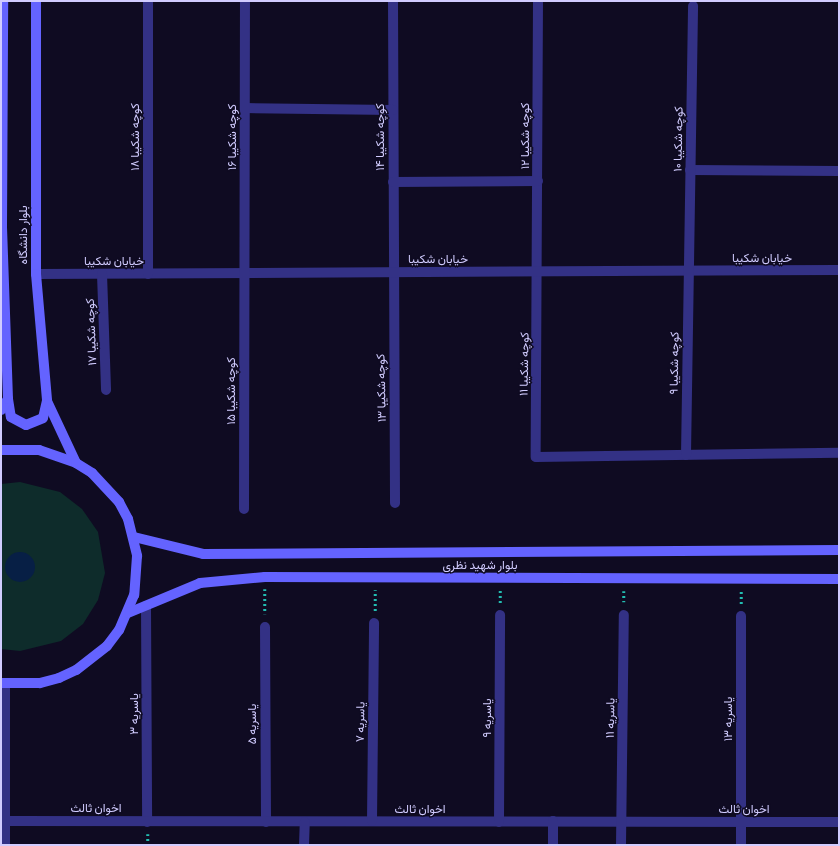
<!DOCTYPE html>
<meta charset="utf-8">
<style>
body{margin:0}
#map{position:relative;width:840px;height:846px;overflow:hidden;background:#0f0b22;font-family:Barlow,Vazirmatn,sans-serif}
div>[style]{position:absolute}
.green>*{inset:0;background:#0e2c2b}
.water>*{inset:0;background:#071f45}
.round{border-radius:50%}
.path>*{height:2.5px;margin-top:-1.25px;transform-origin:0;background:repeating-linear-gradient(90deg,#22bdb1 0 2px,transparent 0 5px)}
.minor>*{height:10px;margin:-5px;padding:0 5px;transform-origin:5px;border-radius:5px;background:#333185}
.secondary>*{height:10px;margin:-5px;padding:0 5px;transform-origin:5px;border-radius:5px;background:#6463ff}
span{translate:-50% -50%;white-space:nowrap;text-align:center;line-height:1.15;-webkit-text-stroke:3px #0f0b22;paint-order:stroke}
.street-label{font-size:12px;color:#d1ccff}
.frame{position:absolute;inset:0;border:2px solid #d1ccff;pointer-events:none}
</style>
<div id="map">
<div class="green">
<i style="clip-path:polygon(20px 482px,60px 492px,82px 509px,98px 532px,105px 573px,98px 600px,83px 624px,61px 641px,20px 651px,1px 649px,1px 484px)"></i>
</div>
<div class="water">
<i class="round" style="left:5px;top:552px;width:30px;height:30px"></i>
</div>
<div class="path">
<i style="left:265px;top:589px;width:25px;rotate:90deg"></i>
<i style="left:624px;top:591px;width:11px;rotate:90deg"></i>
<i style="left:500px;top:603px;width:13px;rotate:-90deg"></i>
<i style="left:741px;top:604px;width:13px;rotate:-90deg"></i>
<i style="left:375px;top:611px;width:21px;rotate:-90deg"></i>
<i style="left:148px;top:834px;width:11px;rotate:90deg"></i>
</div>
<div class="minor">
<i style="left:393px;top:1px;width:502px;rotate:89.77deg"></i>
<i style="left:538px;top:1px;width:456px;rotate:90.3deg"></i>
<i style="left:536px;top:457px;width:303px;rotate:-0.8deg"></i>
<i style="left:245px;top:108px;width:148px;rotate:0.8deg"></i>
<i style="left:690px;top:170px;width:149px;rotate:0.4deg"></i>
<i style="left:393px;top:182px;width:145px;rotate:-0.4deg"></i>
<i style="left:36px;top:274px;width:803px;rotate:-0.29deg"></i>
<i style="left:102px;top:274px;width:116px;rotate:88deg"></i>
<i style="left:148px;top:274px;width:273px;rotate:-90deg"></i>
<i style="left:686px;top:455px;width:449px;rotate:-89.1deg"></i>
<i style="left:244px;top:509px;width:508px;rotate:-89.89deg"></i>
<i style="left:146px;top:606px;width:216px;rotate:89.7deg"></i>
<i style="left:741px;top:616px;width:229px;rotate:90deg"></i>
<i style="left:265px;top:627px;width:195px;rotate:89.7deg"></i>
<i style="left:1px;top:821px;width:838px;rotate:0.07deg"></i>
<i style="left:372px;top:821px;width:198px;rotate:-89.4deg"></i>
<i style="left:553px;top:821px;width:24px;rotate:90deg"></i>
<i style="left:499px;top:822px;width:207px;rotate:-89.7deg"></i>
<i style="left:5px;top:845px;width:162px;rotate:-90deg"></i>
<i style="left:304px;top:845px;width:23px;rotate:-88deg"></i>
<i style="left:621px;top:845px;width:230px;rotate:-89.3deg"></i>
</div>
<div class="secondary">
<i style="left:36px;top:1px;width:273px;rotate:90deg"></i>
<i style="left:36px;top:274px;width:127px;rotate:85deg"></i>
<i style="left:47px;top:401px;width:68px;rotate:64.9deg"></i>
<i style="left:8px;top:399px;width:18px;rotate:81deg"></i>
<i style="left:11px;top:417px;width:17px;rotate:28deg"></i>
<i style="left:26px;top:425px;width:18px;rotate:-22deg"></i>
<i style="left:43px;top:418px;width:17px;rotate:-77deg"></i>
<i style="left:1px;top:410px;width:13px;rotate:-58deg"></i>
<i style="left:8px;top:399px;width:171px;rotate:-92deg"></i>
<i style="left:2px;top:228px;width:227px;rotate:-89.7deg"></i>
<i style="left:1px;top:450px;width:38px"></i>
<i style="left:39px;top:450px;width:39px;rotate:19deg"></i>
<i style="left:76px;top:463px;width:19px;rotate:32deg"></i>
<i style="left:92px;top:473px;width:40px;rotate:47deg"></i>
<i style="left:119px;top:502px;width:19px;rotate:62deg"></i>
<i style="left:128px;top:519px;width:38px;rotate:76deg"></i>
<i style="left:137px;top:556px;width:39px;rotate:94deg"></i>
<i style="left:134px;top:595px;width:38px;rotate:113deg"></i>
<i style="left:119px;top:630px;width:20px;rotate:127deg"></i>
<i style="left:107px;top:646px;width:39px;rotate:142deg"></i>
<i style="left:76px;top:670px;width:19px;rotate:155deg"></i>
<i style="left:59px;top:678px;width:20px;rotate:165deg"></i>
<i style="left:40px;top:683px;width:39px;rotate:180deg"></i>
<i style="left:134px;top:537px;width:71px;rotate:13.8deg"></i>
<i style="left:203px;top:554px;width:636px;rotate:-0.36deg"></i>
<i style="left:128px;top:613px;width:78px;rotate:-22.6deg"></i>
<i style="left:200px;top:583px;width:65px;rotate:-5.3deg"></i>
<i style="left:265px;top:577px;width:574px;rotate:0.2deg"></i>
</div>
<div class="street-label">
<span style="left:525px;top:136px;rotate:-90deg">کوچه شکیبا ۱۲</span>
<span style="left:135px;top:137px;rotate:-90deg">کوچه شکیبا ۱۸</span>
<span style="left:232px;top:137px;rotate:-90deg">کوچه شکیبا ۱۶</span>
<span style="left:380px;top:137px;rotate:-90deg">کوچه شکیبا ۱۴</span>
<span style="left:678px;top:139px;rotate:-89deg">کوچه شکیبا ۱۰</span>
<span style="left:23px;top:235px;rotate:-90deg">بلوار دانشگاه</span>
<span style="left:762px;top:258px">خیابان شکیبا</span>
<span style="left:438px;top:259px">خیابان شکیبا</span>
<span style="left:114px;top:261px">خیابان شکیبا</span>
<span style="left:91px;top:332px;rotate:-92deg">کوچه شکیبا ۱۷</span>
<span style="left:674px;top:363px;rotate:-89deg">کوچه شکیبا ۹</span>
<span style="left:524px;top:364px;rotate:-89deg">کوچه شکیبا ۱۱</span>
<span style="left:381px;top:388px;rotate:-91deg">کوچه شکیبا ۱۳</span>
<span style="left:231px;top:391px;rotate:-90deg">کوچه شکیبا ۱۵</span>
<span style="left:480px;top:565px">بلوار شهید نظری</span>
<span style="left:134px;top:714px;rotate:-90deg">یاسریه ۳</span>
<span style="left:487px;top:718px;rotate:-90deg">یاسریه ۹</span>
<span style="left:610px;top:718px;rotate:-89deg">یاسریه ۱۱</span>
<span style="left:728px;top:719px;rotate:-90deg">یاسریه ۱۳</span>
<span style="left:360px;top:722px;rotate:-89deg">یاسریه ۷</span>
<span style="left:252px;top:724px;rotate:-90deg">یاسریه ۵</span>
<span style="left:96px;top:808px">اخوان ثالث</span>
<span style="left:420px;top:809px">اخوان ثالث</span>
<span style="left:744px;top:809px">اخوان ثالث</span>
</div>
<div class="frame"></div>
</div>
